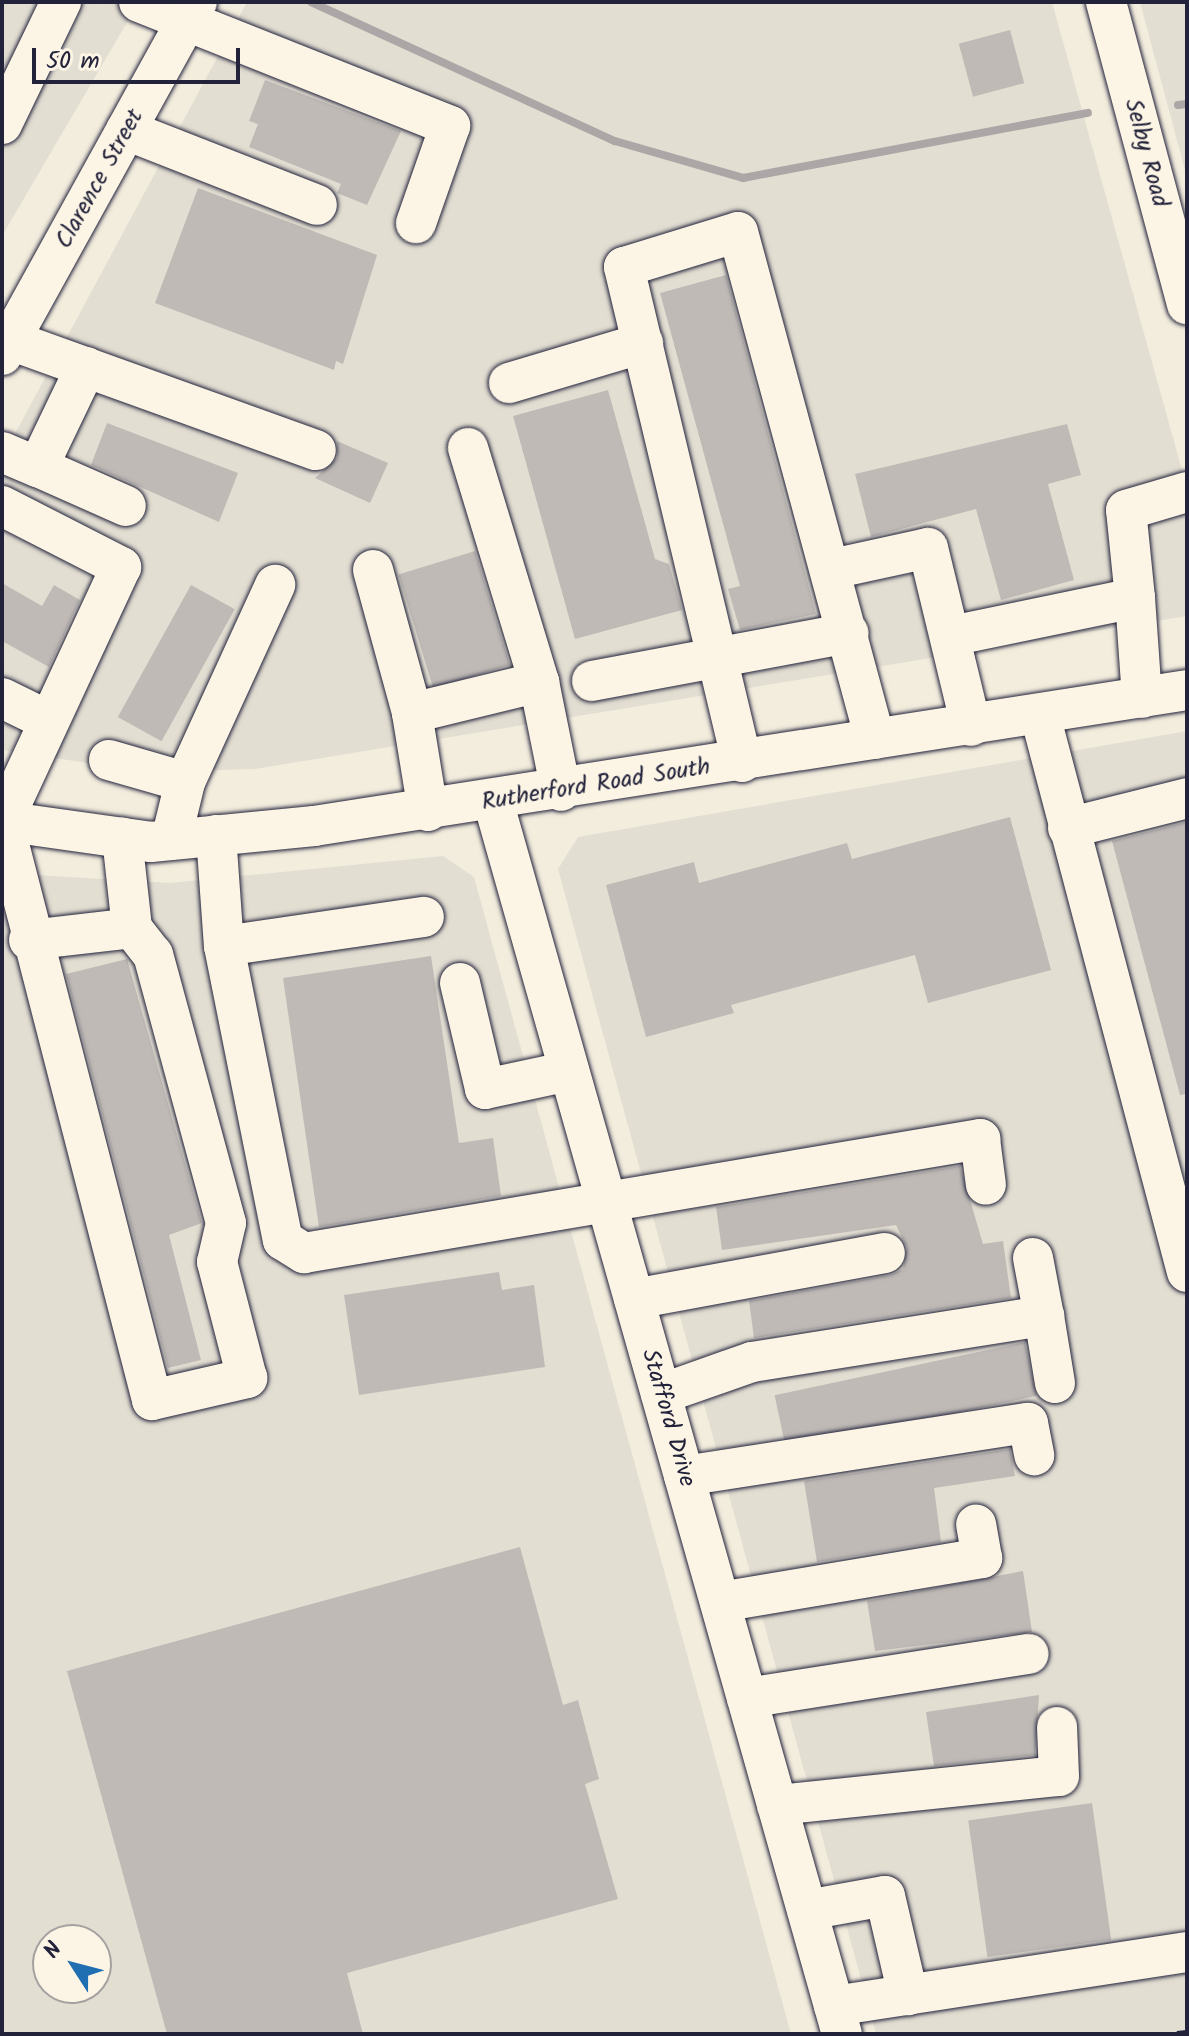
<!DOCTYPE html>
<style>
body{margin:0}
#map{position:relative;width:1189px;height:2036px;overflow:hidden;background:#f3edde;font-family:Kalam,sans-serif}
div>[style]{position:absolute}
.built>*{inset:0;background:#e3ded2}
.stream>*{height:8px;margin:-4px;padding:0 4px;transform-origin:4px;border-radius:4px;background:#aca7a6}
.building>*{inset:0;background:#bfbab6;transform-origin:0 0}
.roads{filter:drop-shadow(0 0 2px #22223b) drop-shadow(0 0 2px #22223b)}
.minor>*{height:40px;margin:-20px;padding:0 20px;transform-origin:20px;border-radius:20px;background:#fcf5e5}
.rail>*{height:6px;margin-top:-3px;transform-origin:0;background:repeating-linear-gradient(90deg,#22223b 0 12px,transparent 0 18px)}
span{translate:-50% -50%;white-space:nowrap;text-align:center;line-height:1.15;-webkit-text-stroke:7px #fcf5e5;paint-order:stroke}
.street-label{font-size:24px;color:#22223b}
.frame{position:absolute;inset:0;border:4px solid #22223b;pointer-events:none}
.north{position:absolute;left:32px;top:1924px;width:80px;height:80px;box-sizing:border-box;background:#fcf5e5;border:2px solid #a5a1a1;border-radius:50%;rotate:306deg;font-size:22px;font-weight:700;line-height:32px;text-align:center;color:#22223b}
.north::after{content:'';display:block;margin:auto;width:28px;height:36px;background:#1f6fb2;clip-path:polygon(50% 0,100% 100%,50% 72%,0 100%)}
.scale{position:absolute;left:32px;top:48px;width:208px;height:36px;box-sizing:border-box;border:4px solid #22223b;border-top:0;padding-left:10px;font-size:24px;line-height:28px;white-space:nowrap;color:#22223b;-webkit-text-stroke:6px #fcf5e5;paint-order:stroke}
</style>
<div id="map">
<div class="built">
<i style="clip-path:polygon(2px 2px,139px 2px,2px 236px)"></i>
<i style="clip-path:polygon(247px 2px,1052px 2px,1187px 488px,1187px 616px,255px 769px,147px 772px,2px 750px,2px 458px)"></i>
<i style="clip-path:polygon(1140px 2px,1187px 2px,1187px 178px)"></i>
<i style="clip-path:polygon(1187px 731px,1187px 2034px,876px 2034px,558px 869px,578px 837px)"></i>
<i style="clip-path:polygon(evenodd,443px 856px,474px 877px,791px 2034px,2px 2034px,2px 873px,170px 883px,443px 856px,48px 1940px,96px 1940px,96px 1988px,48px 1988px,48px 1940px)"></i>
</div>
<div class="stream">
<i style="left:311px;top:2px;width:334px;rotate:24.6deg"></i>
<i style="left:615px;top:141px;width:133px;rotate:16.1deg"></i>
<i style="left:743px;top:178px;width:351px;rotate:-10.7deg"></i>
<i style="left:1178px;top:105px;width:9px;rotate:-6deg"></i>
</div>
<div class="building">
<i style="left:1010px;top:30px;width:55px;height:53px;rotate:75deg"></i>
<i style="clip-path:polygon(265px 80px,401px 131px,367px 205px,337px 193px,341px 184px,249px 147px,258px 124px,249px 121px)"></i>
<i style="clip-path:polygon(198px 188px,377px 255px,343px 364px,336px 361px,334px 370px,155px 303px)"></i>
<i style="clip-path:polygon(726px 275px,816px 614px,740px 630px,728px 589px,740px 586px,660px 293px)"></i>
<i style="clip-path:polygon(608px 390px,655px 559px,669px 564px,682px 610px,575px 639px,513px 416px)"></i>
<i style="clip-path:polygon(107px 423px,238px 473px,219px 522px,91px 465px)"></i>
<i style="clip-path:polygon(1067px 424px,1081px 475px,1048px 484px,1074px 580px,1001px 600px,976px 509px,871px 537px,855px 474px)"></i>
<i style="clip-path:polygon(337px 441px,388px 463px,370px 503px,315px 478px,337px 458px)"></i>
<i style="left:475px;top:551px;width:119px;height:80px;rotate:73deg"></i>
<i style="clip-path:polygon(2px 583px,42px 606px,54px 585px,80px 600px,49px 667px,2px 641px)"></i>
<i style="left:191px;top:585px;width:50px;height:151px;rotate:29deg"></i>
<i style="clip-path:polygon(1010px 817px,1051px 970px,928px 1003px,915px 955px,731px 1005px,734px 1013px,646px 1037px,606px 885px,694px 862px,699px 883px,847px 843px,852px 859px)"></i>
<i style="clip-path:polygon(1187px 822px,1187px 1094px,1180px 1095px,1112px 841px)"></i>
<i style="clip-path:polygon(431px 956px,459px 1143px,493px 1138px,501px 1196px,319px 1227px,283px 978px)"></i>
<i style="clip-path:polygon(127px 959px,202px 1223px,169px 1235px,201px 1360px,168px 1368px,66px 974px)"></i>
<i style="clip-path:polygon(960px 1166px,983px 1244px,1003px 1241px,1011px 1298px,754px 1338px,749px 1301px,890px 1275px,903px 1269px,907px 1248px,896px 1225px,722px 1250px,716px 1207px)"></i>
<i style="clip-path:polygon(499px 1272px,502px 1290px,534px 1285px,545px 1367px,359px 1395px,344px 1295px)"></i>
<i style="left:1025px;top:1342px;width:55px;height:256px;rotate:78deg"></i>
<i style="clip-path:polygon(1010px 1449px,1015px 1476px,934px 1488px,941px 1542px,817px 1562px,804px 1481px)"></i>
<i style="clip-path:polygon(520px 1547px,563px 1705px,578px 1700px,599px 1779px,585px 1784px,618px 1899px,347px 1973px,363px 2034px,167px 2034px,67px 1671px)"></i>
<i style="clip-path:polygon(1023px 1571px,1032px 1632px,875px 1651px,867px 1601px)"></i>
<i style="clip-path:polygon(1039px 1695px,1035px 1755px,934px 1766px,926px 1712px)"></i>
<i style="left:1092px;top:1803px;width:138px;height:125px;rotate:82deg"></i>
</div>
<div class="roads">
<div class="minor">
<i style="left:139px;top:2px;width:335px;rotate:21.7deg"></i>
<i style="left:450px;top:126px;width:103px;rotate:109.3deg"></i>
<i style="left:1106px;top:2px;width:313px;rotate:75deg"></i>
<i style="left:2px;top:124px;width:136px;rotate:-64.2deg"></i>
<i style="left:126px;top:130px;width:205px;rotate:21.4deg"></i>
<i style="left:10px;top:340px;width:325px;rotate:19.8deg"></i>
<i style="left:2px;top:355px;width:403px;rotate:-61.1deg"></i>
<i style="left:509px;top:383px;width:140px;rotate:-16.6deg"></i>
<i style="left:468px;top:448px;width:245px;rotate:73.1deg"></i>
<i style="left:2px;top:452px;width:39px;rotate:23deg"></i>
<i style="left:38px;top:467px;width:111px;rotate:-64.4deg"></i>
<i style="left:38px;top:467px;width:96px;rotate:23.9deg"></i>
<i style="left:2px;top:506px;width:134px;rotate:27.1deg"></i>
<i style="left:121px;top:567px;width:280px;rotate:114.9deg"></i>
<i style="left:3px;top:821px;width:598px;rotate:75.57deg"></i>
<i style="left:152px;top:1400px;width:98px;rotate:-13deg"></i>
<i style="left:247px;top:1378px;width:120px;rotate:-104.5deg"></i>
<i style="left:217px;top:1262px;width:40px;rotate:-77deg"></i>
<i style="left:226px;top:1223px;width:278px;rotate:-105.2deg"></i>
<i style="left:153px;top:955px;width:34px;rotate:-128deg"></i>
<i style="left:132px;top:928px;width:91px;rotate:-96.3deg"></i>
<i style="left:832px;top:569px;width:98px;rotate:-12.3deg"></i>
<i style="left:928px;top:548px;width:183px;rotate:76.4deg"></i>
<i style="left:373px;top:570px;width:148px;rotate:74.7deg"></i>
<i style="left:1135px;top:598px;width:88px;rotate:-95.8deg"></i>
<i style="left:1126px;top:510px;width:64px;rotate:-16.4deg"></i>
<i style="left:951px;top:636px;width:188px;rotate:-11.7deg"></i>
<i style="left:1135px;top:598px;width:100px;rotate:86deg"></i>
<i style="left:592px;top:681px;width:261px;rotate:-10.6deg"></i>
<i style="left:2px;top:698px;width:52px;rotate:26.1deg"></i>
<i style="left:1040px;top:715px;width:576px;rotate:75.22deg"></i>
<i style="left:109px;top:760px;width:79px;rotate:16.1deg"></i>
<i style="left:742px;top:762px;width:509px;rotate:-103.41deg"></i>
<i style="left:624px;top:267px;width:119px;rotate:-17.1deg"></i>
<i style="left:738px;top:232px;width:525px;rotate:74.88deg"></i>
<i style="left:493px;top:801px;width:1281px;rotate:74.2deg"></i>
<i style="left:428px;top:811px;width:99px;rotate:-99.3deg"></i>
<i style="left:412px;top:713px;width:131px;rotate:-13.7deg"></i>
<i style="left:539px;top:682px;width:111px;rotate:78.6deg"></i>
<i style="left:2px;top:821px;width:150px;rotate:8deg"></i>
<i style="left:151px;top:842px;width:164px;rotate:-5.6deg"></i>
<i style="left:314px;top:826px;width:884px;rotate:-8.85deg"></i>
<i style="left:1068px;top:828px;width:123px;rotate:-14.1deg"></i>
<i style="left:216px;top:835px;width:111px;rotate:85.9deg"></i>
<i style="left:224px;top:946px;width:300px;rotate:78.7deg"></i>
<i style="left:283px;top:1240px;width:25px;rotate:32deg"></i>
<i style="left:304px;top:1253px;width:686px;rotate:-9.57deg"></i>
<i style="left:980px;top:1139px;width:46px;rotate:82.6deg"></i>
<i style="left:171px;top:840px;width:60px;rotate:-76.4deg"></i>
<i style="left:185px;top:782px;width:217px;rotate:-65.4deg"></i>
<i style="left:29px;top:940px;width:104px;rotate:-6.6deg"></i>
<i style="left:224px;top:946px;width:202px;rotate:-8.3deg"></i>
<i style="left:460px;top:983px;width:109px;rotate:76.7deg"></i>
<i style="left:485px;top:1089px;width:86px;rotate:-12.1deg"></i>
<i style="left:1033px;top:1258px;width:59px;rotate:79.3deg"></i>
<i style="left:634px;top:1299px;width:255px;rotate:-10.4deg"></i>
<i style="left:661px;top:1394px;width:96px;rotate:-19.4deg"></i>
<i style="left:752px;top:1362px;width:296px;rotate:-9deg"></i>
<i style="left:1044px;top:1316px;width:68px;rotate:80.7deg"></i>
<i style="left:684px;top:1476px;width:348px;rotate:-8.8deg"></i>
<i style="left:1028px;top:1423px;width:33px;rotate:79deg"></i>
<i style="left:720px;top:1602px;width:266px;rotate:-9.5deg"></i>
<i style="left:982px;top:1558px;width:34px;rotate:-100deg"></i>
<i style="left:747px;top:1698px;width:285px;rotate:-8.9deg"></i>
<i style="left:777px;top:1805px;width:283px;rotate:-5.9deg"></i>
<i style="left:1059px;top:1776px;width:49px;rotate:-92.3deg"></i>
<i style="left:807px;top:1910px;width:79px;rotate:-10.2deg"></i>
<i style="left:885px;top:1896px;width:102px;rotate:76.9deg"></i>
<i style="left:834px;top:2006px;width:357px;rotate:-8.7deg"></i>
</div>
</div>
<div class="rail">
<i style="left:1177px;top:2034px;width:10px;rotate:-6deg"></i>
</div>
<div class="street-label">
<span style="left:1146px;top:153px;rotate:75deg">Selby Road</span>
<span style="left:100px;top:179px;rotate:-61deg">Clarence Street</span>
<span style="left:596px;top:785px;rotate:-9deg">Rutherford Road South</span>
<span style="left:668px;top:1418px;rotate:74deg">Stafford Drive</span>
</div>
<div class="frame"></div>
<div class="north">N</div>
<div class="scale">50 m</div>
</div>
